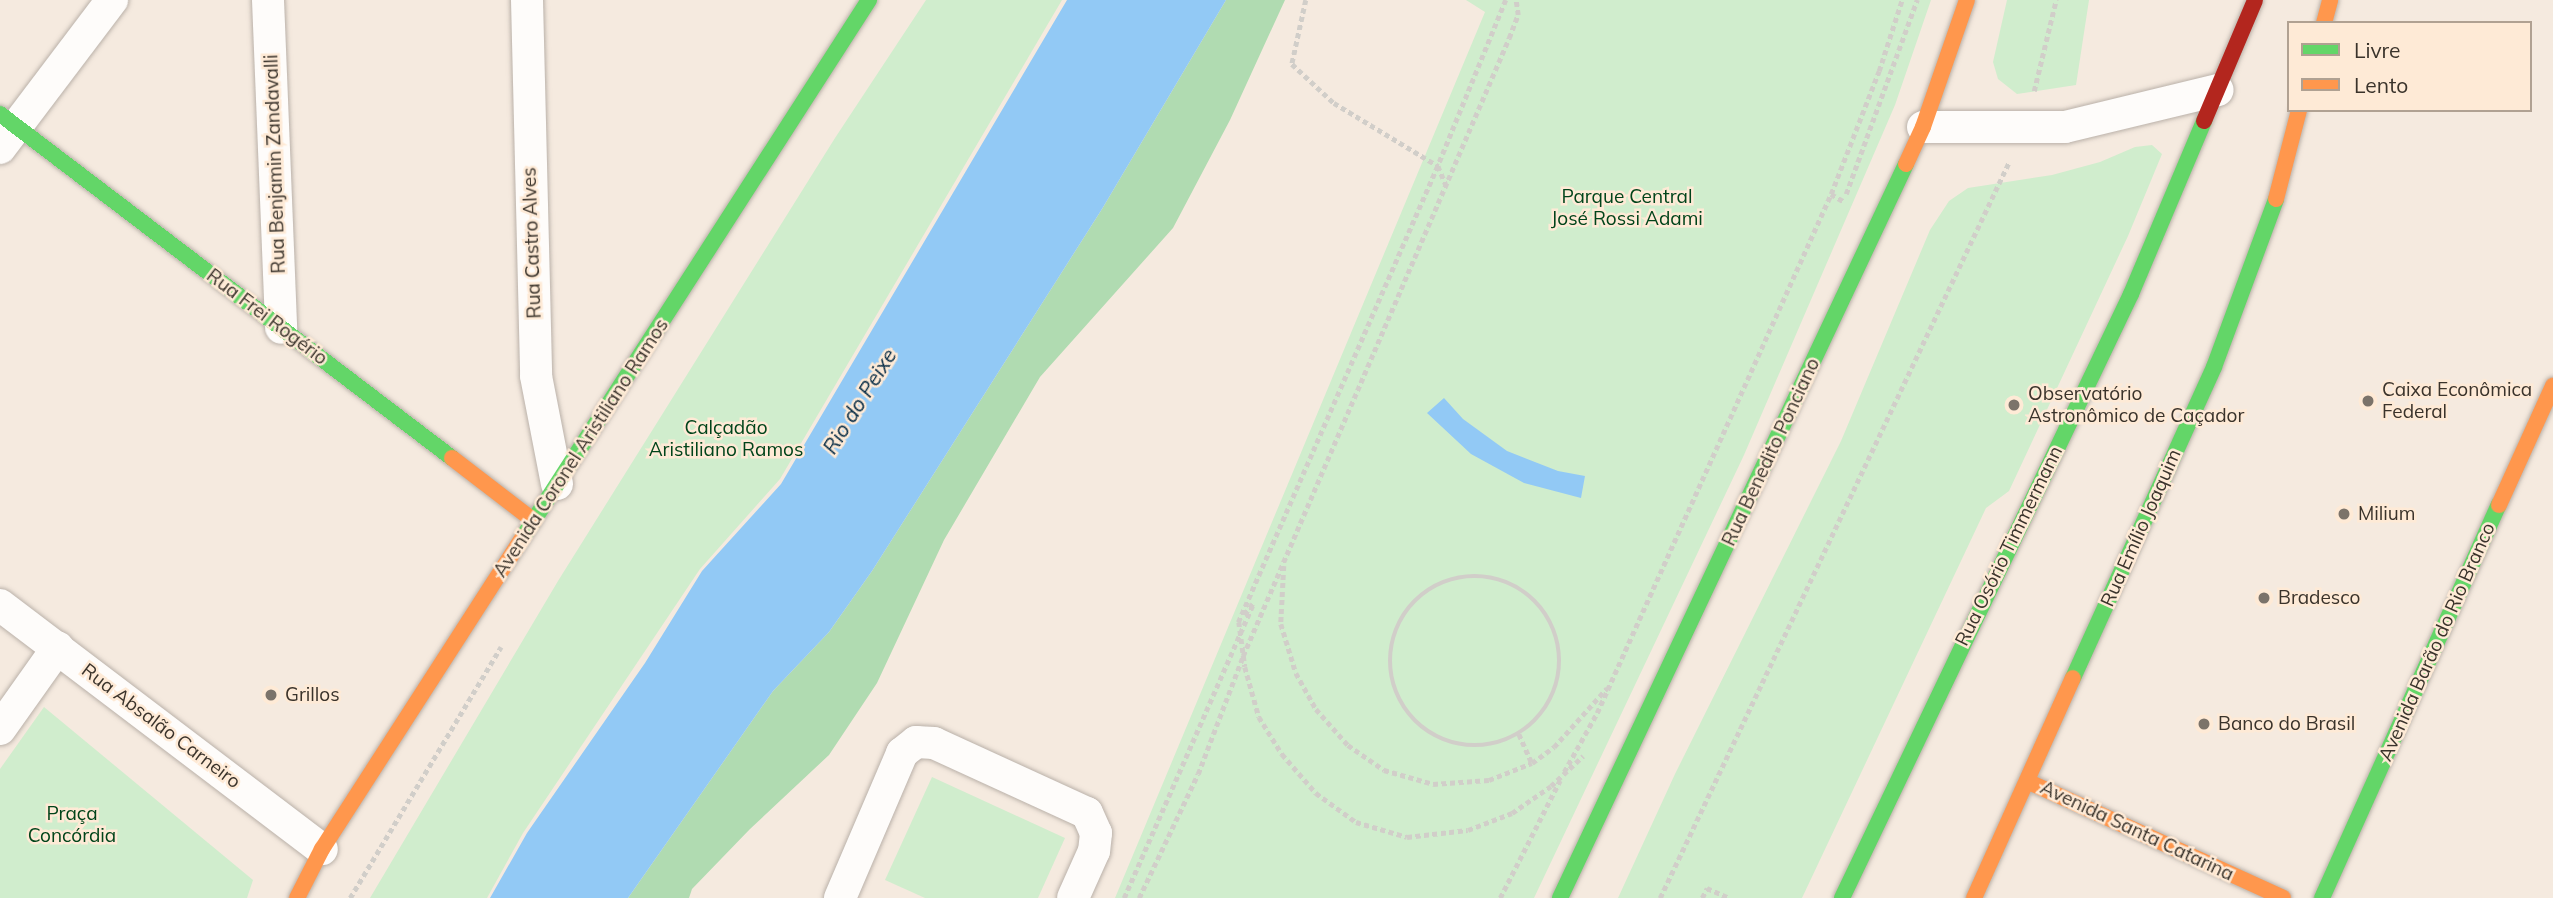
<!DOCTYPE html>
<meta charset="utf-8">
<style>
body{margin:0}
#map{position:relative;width:2553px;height:898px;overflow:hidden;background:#f5eadf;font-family:Mulish,sans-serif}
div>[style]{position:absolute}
.green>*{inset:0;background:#d0edcd}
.forest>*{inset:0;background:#b0dbb1}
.water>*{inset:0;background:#92c9f5}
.path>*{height:4.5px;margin-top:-2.25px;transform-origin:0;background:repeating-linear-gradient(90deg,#d1cec9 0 5px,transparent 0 8.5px)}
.path>.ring{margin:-2.25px;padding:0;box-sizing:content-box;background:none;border:4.5px solid #d1cec9;border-radius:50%}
.roads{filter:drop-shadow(0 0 2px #bab1a9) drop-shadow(0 0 2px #bab1a9)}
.street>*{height:32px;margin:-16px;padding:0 16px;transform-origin:16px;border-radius:16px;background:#fefcfa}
.fast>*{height:16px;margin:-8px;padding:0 8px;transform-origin:8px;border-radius:8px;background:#63d668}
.slow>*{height:16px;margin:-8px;padding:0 8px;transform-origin:8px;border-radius:8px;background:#ff974d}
.jam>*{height:16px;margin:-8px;padding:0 8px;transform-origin:8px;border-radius:8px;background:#b3261e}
.dots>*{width:19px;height:19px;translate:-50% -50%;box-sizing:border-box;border:4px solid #feead6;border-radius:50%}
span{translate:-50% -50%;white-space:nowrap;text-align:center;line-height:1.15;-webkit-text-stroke:5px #feead6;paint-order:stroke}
.street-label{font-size:19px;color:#3a332b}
.park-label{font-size:19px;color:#00441a}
.poi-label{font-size:19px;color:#3a332b}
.left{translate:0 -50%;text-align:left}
.water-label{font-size:21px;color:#072c46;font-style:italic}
.legend{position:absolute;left:2287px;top:21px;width:245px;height:91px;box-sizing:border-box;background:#feead6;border:2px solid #b0a192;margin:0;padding:9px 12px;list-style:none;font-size:21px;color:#3a332b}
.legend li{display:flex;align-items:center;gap:14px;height:35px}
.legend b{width:35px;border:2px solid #b0a192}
</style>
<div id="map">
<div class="green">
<i style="clip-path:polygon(926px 0,1062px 0,780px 479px,700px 569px,523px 833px,487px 898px,370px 898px,558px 581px,835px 138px)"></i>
<i style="clip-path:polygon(1466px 0,1931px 0,1895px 105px,1744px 455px,1534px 898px,1115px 898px,1485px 12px)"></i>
<i style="clip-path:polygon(2007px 0,2089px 0,2076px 85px,2017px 94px,1998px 79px,1993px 62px)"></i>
<i style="clip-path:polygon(2152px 145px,2162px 154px,2128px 236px,2009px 491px,1986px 508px,1802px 898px,1618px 898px,1675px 774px,1841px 441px,1930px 230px,1949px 201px,1968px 188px,2052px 175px,2100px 162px,2135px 147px)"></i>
<i style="clip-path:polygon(44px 707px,253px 880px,247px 898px,0 898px,0 769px)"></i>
<i style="clip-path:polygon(932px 777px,1065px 838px,1038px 898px,925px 898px,885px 880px)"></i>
</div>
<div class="forest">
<i style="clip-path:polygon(1226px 0,1285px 0,1230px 120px,1173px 228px,1040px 377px,944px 540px,877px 683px,829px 755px,750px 829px,692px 889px,689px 898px,628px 898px,773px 691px,829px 632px,872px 571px,1102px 209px)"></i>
</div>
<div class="water">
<i style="clip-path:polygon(1067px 0,1226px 0,1102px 209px,872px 571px,829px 632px,773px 691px,628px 898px,490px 898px,527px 833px,645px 663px,702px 571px,781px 484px)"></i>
<i style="clip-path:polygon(1444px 398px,1463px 419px,1507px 451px,1558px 471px,1585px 476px,1581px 498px,1524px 483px,1471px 454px,1427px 413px)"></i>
</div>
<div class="path">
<i style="left:1306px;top:0;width:66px;rotate:102.3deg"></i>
<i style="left:1292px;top:64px;width:57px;rotate:42.9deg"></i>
<i style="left:1334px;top:103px;width:122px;rotate:31.2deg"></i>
<i style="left:1438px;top:166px;width:21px;rotate:67deg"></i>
<i style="left:1506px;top:0;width:179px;rotate:112.3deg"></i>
<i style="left:1438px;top:166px;width:498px;rotate:113.6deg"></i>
<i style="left:1239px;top:622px;width:45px;rotate:82.4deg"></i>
<i style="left:1245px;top:667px;width:52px;rotate:74.4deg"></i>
<i style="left:1259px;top:717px;width:44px;rotate:58.1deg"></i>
<i style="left:1282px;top:754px;width:52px;rotate:48.9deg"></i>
<i style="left:1316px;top:793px;width:49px;rotate:35.9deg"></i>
<i style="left:1356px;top:822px;width:53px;rotate:16.4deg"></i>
<i style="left:1407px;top:837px;width:61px;rotate:-6.5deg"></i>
<i style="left:1468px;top:830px;width:47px;rotate:-21.1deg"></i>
<i style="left:1512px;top:813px;width:47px;rotate:-34.7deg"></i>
<i style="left:1551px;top:786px;width:44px;rotate:-43.2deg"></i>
<i style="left:2034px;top:91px;width:94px;rotate:-76.4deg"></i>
<i style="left:1831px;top:194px;width:16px;rotate:30deg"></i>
<i style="left:1846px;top:194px;width:207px;rotate:-69.9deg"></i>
<i style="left:1284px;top:566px;width:58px;rotate:93deg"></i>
<i style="left:1281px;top:624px;width:51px;rotate:73deg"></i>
<i style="left:1296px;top:673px;width:41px;rotate:60.9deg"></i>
<i style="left:1316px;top:709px;width:48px;rotate:48.4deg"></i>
<i style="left:1348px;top:745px;width:44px;rotate:34.8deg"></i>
<i style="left:1384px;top:770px;width:51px;rotate:15.9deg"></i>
<i style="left:1433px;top:784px;width:56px;rotate:-4.1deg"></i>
<i style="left:1489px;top:780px;width:46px;rotate:-21.6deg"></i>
<i style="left:1532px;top:763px;width:27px;rotate:-36deg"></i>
<i style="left:1554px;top:747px;width:79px;rotate:-48.1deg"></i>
<i class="ring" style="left:1390px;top:576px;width:165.5px;height:165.5px"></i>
<i style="left:1519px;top:734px;width:32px;rotate:66deg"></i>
<i style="left:1564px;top:772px;width:68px;rotate:-60.8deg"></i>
<i style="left:1597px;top:713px;width:569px;rotate:-65.73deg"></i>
<i style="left:1831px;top:194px;width:132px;rotate:-68.7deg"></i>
<i style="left:1879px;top:71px;width:75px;rotate:-72.1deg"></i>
<i style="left:350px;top:898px;width:293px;rotate:-59deg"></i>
<i style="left:1124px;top:898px;width:321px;rotate:-66.3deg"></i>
<i style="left:1253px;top:604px;width:15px;rotate:127deg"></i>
<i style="left:1139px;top:898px;width:137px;rotate:-64.6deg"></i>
<i style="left:1198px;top:774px;width:126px;rotate:-69.1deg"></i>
<i style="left:1243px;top:656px;width:673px;rotate:-66.71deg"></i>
<i style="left:1509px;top:38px;width:25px;rotate:-69deg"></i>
<i style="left:1518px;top:15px;width:15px;rotate:-98deg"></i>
<i style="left:1500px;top:898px;width:132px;rotate:-63deg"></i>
<i style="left:1660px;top:898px;width:815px;rotate:-64.63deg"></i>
<i style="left:1702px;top:898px;width:11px;rotate:-63deg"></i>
<i style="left:1707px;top:888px;width:24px;rotate:24deg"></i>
</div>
<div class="roads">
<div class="street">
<i style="left:268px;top:0;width:328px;rotate:87.7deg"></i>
<i style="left:527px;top:0;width:376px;rotate:88.6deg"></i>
<i style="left:536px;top:376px;width:110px;rotate:79deg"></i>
<i style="left:1923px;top:127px;width:142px"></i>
<i style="left:2065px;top:127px;width:157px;rotate:-13.6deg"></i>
<i style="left:0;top:148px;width:186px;rotate:-52.9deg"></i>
<i style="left:0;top:605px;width:404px;rotate:37.2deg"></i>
<i style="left:0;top:729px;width:100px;rotate:-54.7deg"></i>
<i style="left:840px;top:898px;width:158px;rotate:-66.8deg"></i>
<i style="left:902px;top:753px;width:18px;rotate:-38deg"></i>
<i style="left:916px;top:742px;width:18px;rotate:3deg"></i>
<i style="left:934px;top:743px;width:168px;rotate:24.6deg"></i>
<i style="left:1087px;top:813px;width:22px;rotate:66deg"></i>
<i style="left:1096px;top:833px;width:18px;rotate:96deg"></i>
<i style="left:1094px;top:851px;width:51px;rotate:114.1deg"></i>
</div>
<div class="fast">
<i style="left:0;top:114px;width:568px;rotate:37.27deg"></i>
<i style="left:523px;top:537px;width:639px;rotate:-57.21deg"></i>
<i style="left:2073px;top:678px;width:341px;rotate:-65.6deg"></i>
<i style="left:2214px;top:367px;width:179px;rotate:-69.7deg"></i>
<i style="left:1560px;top:898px;width:811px;rotate:-64.76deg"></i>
<i style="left:1842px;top:898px;width:670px;rotate:-64.43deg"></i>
<i style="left:2131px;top:294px;width:188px;rotate:-67.1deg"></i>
<i style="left:2322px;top:898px;width:431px;rotate:-65.8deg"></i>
</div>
<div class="slow">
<i style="left:2324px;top:23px;width:24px;rotate:-75deg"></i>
<i style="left:1906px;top:164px;width:41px;rotate:-65.3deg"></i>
<i style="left:1923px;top:127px;width:134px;rotate:-70.9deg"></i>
<i style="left:2276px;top:199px;width:92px;rotate:-75.5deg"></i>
<i style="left:452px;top:458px;width:103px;rotate:37.5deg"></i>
<i style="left:2499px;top:505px;width:131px;rotate:-65.6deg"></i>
<i style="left:2029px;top:782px;width:279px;rotate:24.5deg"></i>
<i style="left:297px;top:898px;width:55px;rotate:-63deg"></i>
<i style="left:322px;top:849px;width:371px;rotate:-57.2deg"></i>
<i style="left:1974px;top:898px;width:241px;rotate:-65.8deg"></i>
</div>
<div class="jam">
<i style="left:2204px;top:121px;width:131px;rotate:-67.1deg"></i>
</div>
</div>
<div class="dots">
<i style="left:2368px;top:401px;background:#7b736a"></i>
<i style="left:2014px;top:405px;background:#7b736a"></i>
<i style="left:2344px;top:514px;background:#7b736a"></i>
<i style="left:2264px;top:598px;background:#7b736a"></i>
<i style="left:271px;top:695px;background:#7b736a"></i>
<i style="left:2204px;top:724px;background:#7b736a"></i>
</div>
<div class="street-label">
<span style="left:275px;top:164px;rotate:-92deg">Rua Benjamin Zandavalli</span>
<span style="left:532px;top:243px;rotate:-92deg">Rua Castro Alves</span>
<span style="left:267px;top:317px;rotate:37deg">Rua Frei Rogério</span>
<span style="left:581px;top:448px;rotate:-57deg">Avenida Coronel Aristiliano Ramos</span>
<span style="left:1771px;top:452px;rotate:-65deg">Rua Benedito Ponciano</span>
<span style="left:2141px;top:528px;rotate:-66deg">Rua Emílio Joaquim</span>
<span style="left:2009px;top:546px;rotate:-64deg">Rua Osório Timmermann</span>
<span style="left:2437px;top:642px;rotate:-66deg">Avenida Barão do Rio Branco</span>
<span style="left:161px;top:726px;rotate:37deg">Rua Absalão Carneiro</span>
<span style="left:2137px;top:831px;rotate:25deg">Avenida Santa Catarina</span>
</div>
<div class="park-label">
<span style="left:1627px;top:208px">Parque Central<br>José Rossi Adami</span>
<span style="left:726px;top:439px">Calçadão<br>Aristiliano Ramos</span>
<span style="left:72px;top:825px">Praça<br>Concórdia</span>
</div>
<div class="poi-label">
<span class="left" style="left:2382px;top:401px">Caixa Econômica<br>Federal</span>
<span class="left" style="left:2028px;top:405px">Observatório<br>Astronômico de Caçador</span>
<span class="left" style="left:2358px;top:514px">Milium</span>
<span class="left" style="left:2278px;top:598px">Bradesco</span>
<span class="left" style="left:285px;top:695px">Grillos</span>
<span class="left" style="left:2218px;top:724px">Banco do Brasil</span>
</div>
<div class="water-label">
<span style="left:859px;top:401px;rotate:-58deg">Rio do Peixe</span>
</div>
<ul class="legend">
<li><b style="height:9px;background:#63d668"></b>Livre</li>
<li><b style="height:9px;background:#ff974d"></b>Lento</li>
</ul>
</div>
